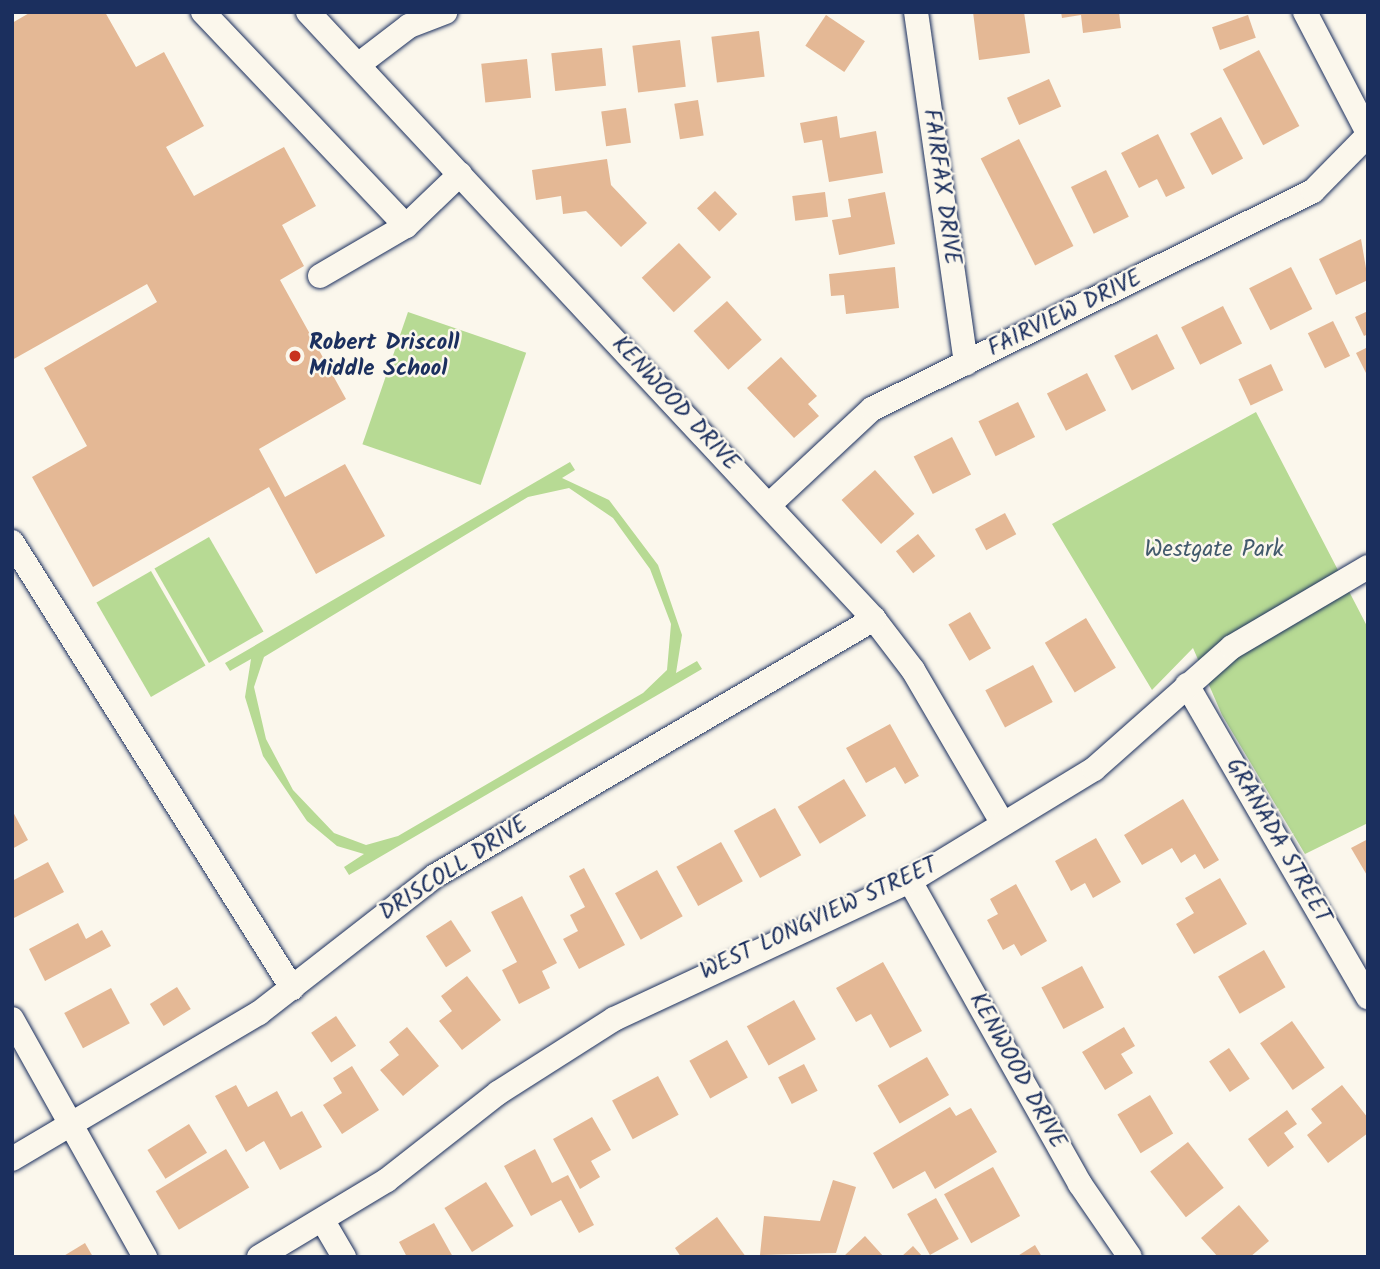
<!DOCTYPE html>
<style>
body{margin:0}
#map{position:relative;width:1380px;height:1269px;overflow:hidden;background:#fbf7ec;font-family:Kalam,sans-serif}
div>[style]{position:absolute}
.green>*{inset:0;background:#b7da94;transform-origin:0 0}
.building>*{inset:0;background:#e4b895;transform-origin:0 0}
.roads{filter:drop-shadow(0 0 2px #1b2f5e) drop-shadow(0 0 2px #1b2f5e)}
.minor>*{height:24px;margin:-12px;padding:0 12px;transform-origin:12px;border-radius:12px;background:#fbf7ec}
.dots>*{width:19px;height:19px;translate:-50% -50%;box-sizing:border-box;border:4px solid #fbf7ec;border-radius:50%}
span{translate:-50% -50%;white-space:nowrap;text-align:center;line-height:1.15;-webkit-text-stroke:5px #fbf7ec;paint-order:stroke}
.street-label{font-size:23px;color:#1b2f5e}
.poi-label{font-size:23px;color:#1b2f5e;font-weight:700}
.left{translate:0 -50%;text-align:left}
.park-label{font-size:23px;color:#425a6c}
.frame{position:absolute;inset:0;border:14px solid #1b2f5e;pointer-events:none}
</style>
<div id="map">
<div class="green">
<i style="left:408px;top:312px;width:125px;height:140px;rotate:19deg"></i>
<i style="clip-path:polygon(1256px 412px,1368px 628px,1368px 823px,1305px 854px,1222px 715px,1193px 648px,1152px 690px,1052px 524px)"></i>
<i style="clip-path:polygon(evenodd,570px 462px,575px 470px,562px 478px,609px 500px,658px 565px,682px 635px,676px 673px,697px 661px,702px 669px,349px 875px,344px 867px,364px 854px,337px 846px,307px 821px,263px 756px,245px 697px,251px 659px,230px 671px,225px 663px,570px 462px,569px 488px,613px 518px,650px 569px,671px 624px,667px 670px,643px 693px,398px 836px,366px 845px,334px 833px,293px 790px,266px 739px,254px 687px,264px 657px,528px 497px,569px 488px)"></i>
<i style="left:209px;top:537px;width:109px;height:63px;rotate:60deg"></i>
<i style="left:151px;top:571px;width:109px;height:63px;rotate:60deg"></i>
</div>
<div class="building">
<i style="clip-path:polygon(31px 12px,105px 12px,136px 67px,164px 52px,204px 126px,166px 147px,194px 196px,284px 147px,316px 206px,282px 225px,304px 266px,280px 280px,346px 399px,259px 449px,285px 497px,345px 464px,385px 536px,316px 574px,269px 487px,93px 587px,32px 477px,87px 446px,44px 368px,157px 302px,147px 284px,12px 360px,12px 23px)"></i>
<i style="clip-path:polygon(973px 12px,1024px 12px,1030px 53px,979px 60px)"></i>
<i style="clip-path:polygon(1061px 12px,1119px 12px,1121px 28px,1083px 33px,1081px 15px,1062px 18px)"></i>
<i style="left:826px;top:15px;width:47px;height:37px;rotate:34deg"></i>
<i style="left:1248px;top:15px;width:24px;height:38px;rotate:71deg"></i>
<i style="left:759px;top:31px;width:46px;height:48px;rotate:83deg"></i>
<i style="left:680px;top:40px;width:47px;height:48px;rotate:83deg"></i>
<i style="left:602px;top:48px;width:38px;height:51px;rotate:84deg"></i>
<i style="left:1259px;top:50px;width:86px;height:41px;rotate:62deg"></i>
<i style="left:527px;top:59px;width:39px;height:46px;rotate:84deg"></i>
<i style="left:1049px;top:79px;width:30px;height:46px;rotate:66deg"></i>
<i style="left:698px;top:100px;width:36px;height:24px;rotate:81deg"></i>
<i style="left:626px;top:108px;width:35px;height:25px;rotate:82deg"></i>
<i style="clip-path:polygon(837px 116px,840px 138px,876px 131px,883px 173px,829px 182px,822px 140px,804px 143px,800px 123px)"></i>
<i style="left:1221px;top:117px;width:47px;height:35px;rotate:62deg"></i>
<i style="clip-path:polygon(1158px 134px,1185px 188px,1166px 197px,1157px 179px,1139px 188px,1121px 153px)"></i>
<i style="left:1019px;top:139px;width:120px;height:43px;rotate:63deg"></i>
<i style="clip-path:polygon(607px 159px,611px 185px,647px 223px,621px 247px,586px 211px,563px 214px,561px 196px,536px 200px,532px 170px)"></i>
<i style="left:1106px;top:170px;width:52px;height:39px;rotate:64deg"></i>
<i style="left:715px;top:191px;width:32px;height:25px;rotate:46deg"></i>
<i style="left:825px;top:192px;width:25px;height:33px;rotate:83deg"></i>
<i style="clip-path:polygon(885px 192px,895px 244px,839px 255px,832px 220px,851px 217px,848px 199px)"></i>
<i style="clip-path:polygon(1361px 239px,1368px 280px,1336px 295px,1319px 259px)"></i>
<i style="left:679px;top:243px;width:47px;height:51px;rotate:47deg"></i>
<i style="clip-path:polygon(895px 267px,899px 308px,846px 314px,844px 295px,831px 296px,829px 274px)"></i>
<i style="left:1291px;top:267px;width:47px;height:47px;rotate:63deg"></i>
<i style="left:727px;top:301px;width:52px;height:45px;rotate:48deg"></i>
<i style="left:1223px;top:306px;width:42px;height:47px;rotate:63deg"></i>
<i style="clip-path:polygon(1368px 311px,1368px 334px,1364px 336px,1355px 317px)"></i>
<i style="left:1333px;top:321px;width:39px;height:28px;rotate:64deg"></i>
<i style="left:1157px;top:334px;width:39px;height:48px;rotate:63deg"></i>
<i style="clip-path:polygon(1368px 347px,1368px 377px,1356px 353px)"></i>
<i style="clip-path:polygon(781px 357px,817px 396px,808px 404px,819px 416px,794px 438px,747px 388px)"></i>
<i style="left:1271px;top:364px;width:29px;height:36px;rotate:65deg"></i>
<i style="left:1087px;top:373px;width:42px;height:45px;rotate:63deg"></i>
<i style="left:1018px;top:402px;width:39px;height:44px;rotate:64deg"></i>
<i style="left:952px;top:437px;width:42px;height:43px;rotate:63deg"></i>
<i style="left:875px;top:470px;width:59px;height:45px;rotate:48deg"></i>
<i style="left:1005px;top:513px;width:24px;height:34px;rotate:62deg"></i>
<i style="left:918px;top:534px;width:28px;height:28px;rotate:52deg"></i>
<i style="left:970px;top:612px;width:42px;height:25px;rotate:60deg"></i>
<i style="left:1086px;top:618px;width:58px;height:48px;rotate:59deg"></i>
<i style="left:1033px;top:665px;width:42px;height:54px;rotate:62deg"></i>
<i style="clip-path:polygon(890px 724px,919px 776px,905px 784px,895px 767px,866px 783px,846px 748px)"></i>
<i style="left:844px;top:779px;width:43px;height:54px;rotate:59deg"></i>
<i style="clip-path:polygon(1183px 799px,1219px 860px,1204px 869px,1195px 854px,1181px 863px,1172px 848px,1142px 865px,1124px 835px)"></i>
<i style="left:775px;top:808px;width:54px;height:47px;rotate:61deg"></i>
<i style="clip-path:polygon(12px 810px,28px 840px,12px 849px)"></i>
<i style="clip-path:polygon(1096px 838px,1121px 882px,1093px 898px,1085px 883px,1071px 891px,1055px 861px)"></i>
<i style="clip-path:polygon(1368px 839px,1368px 877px,1351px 848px)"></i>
<i style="left:721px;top:842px;width:45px;height:51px;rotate:61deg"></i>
<i style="clip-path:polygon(48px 862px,64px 892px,12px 919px,12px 881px)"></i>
<i style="clip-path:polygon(584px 868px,625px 945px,579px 969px,563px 939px,578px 931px,570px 915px,585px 907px,569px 876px)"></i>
<i style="left:657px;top:870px;width:53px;height:48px;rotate:61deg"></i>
<i style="clip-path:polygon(1220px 878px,1247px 924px,1194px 954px,1176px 924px,1194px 913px,1185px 898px)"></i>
<i style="clip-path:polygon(1016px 884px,1047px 941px,1021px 956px,1014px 944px,1003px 950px,987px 920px,998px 914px,990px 899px)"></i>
<i style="clip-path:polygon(522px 896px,557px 963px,542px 971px,550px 988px,519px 1004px,502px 970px,517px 962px,491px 912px)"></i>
<i style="left:451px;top:920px;width:37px;height:30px;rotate:57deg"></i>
<i style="clip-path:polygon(78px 923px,86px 939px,102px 930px,111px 946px,45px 981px,29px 949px)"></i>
<i style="left:1264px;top:950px;width:43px;height:53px;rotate:60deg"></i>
<i style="clip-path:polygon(883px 962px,922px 1031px,890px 1048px,871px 1014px,856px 1022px,836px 988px)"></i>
<i style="left:1082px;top:966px;width:47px;height:46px;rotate:62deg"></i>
<i style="clip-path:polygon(467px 976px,501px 1020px,462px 1050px,439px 1021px,452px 1011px,441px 996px)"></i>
<i style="left:177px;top:987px;width:26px;height:32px;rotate:58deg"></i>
<i style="left:111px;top:988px;width:40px;height:53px;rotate:62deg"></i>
<i style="left:794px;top:1000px;width:45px;height:54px;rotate:61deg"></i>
<i style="left:336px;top:1016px;width:36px;height:30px;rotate:56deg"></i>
<i style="left:1292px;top:1021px;width:57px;height:39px;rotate:55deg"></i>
<i style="clip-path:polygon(407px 1027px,439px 1066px,403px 1096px,380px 1070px,399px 1055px,389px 1042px)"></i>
<i style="clip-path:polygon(1124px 1027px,1135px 1046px,1121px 1054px,1133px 1073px,1105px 1090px,1082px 1052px)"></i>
<i style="left:727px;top:1040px;width:43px;height:43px;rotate:61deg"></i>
<i style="left:1229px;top:1048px;width:37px;height:24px;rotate:56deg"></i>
<i style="left:927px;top:1057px;width:44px;height:57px;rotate:60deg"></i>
<i style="left:804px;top:1064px;width:30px;height:29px;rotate:63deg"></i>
<i style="clip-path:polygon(352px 1066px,379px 1110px,342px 1134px,323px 1105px,342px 1093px,333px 1078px)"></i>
<i style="left:658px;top:1076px;width:44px;height:52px;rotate:62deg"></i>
<i style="clip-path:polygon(236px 1085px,248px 1107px,277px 1091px,291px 1117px,302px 1111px,322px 1147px,280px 1170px,264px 1141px,246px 1152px,215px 1096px)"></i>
<i style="clip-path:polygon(1342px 1085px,1368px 1118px,1368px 1133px,1328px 1163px,1307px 1135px,1322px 1123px,1311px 1109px)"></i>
<i style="left:1150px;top:1095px;width:45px;height:38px;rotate:59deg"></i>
<i style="clip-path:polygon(950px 1107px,956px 1116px,971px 1108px,997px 1152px,935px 1189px,925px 1171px,893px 1189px,873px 1153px)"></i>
<i style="clip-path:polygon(1287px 1110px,1297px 1124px,1284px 1133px,1294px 1147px,1268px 1167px,1248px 1139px)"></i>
<i style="clip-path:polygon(592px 1117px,611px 1150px,591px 1161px,600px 1177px,580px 1189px,553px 1139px)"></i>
<i style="left:189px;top:1124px;width:34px;height:49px;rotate:58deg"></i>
<i style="left:1188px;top:1142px;width:58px;height:48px;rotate:52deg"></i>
<i style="left:226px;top:1149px;width:45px;height:82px;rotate:59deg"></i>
<i style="clip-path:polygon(535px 1149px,552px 1183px,568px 1175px,594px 1225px,579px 1233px,561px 1200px,531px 1216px,504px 1166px)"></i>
<i style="left:993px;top:1167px;width:56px;height:56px;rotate:61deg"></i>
<i style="clip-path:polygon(833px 1180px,856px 1187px,836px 1253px,760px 1255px,764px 1216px,820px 1221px)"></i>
<i style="left:486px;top:1182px;width:52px;height:49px;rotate:58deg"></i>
<i style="left:936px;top:1198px;width:47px;height:33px;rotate:61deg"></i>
<i style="clip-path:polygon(1239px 1205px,1269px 1241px,1250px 1257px,1218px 1257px,1201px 1238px)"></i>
<i style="clip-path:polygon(717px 1217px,746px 1257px,681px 1257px,675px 1248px)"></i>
<i style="clip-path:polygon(434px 1223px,453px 1257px,407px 1257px,399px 1242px)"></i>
<i style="clip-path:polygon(865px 1236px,884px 1257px,843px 1257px)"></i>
<i style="clip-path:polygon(85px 1243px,93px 1257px,62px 1257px)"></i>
<i style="clip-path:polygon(1035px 1245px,1042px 1257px,1016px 1257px)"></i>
<i style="clip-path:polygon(913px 1246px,923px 1257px,901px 1257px)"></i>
</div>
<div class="roads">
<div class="minor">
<i style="left:203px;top:12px;width:295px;rotate:46.5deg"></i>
<i style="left:308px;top:12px;width:830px;rotate:47deg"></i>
<i style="left:874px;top:619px;width:64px;rotate:52.6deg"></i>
<i style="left:913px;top:670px;width:178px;rotate:59.7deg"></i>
<i style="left:916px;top:12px;width:355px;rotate:81.9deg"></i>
<i style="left:1305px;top:12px;width:136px;rotate:62.5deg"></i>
<i style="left:358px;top:65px;width:64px;rotate:-37.4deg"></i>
<i style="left:409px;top:26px;width:39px;rotate:-21deg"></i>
<i style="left:320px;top:276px;width:99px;rotate:-30.2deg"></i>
<i style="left:406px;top:226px;width:75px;rotate:-43.9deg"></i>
<i style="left:769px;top:505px;width:141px;rotate:-43deg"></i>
<i style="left:872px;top:409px;width:492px;rotate:-26.3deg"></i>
<i style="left:1313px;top:191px;width:78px;rotate:-45.5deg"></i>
<i style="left:12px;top:542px;width:527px;rotate:57.88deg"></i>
<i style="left:1187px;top:685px;width:361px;rotate:59.9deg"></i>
<i style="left:910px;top:881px;width:347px;rotate:60.7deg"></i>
<i style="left:1080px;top:1184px;width:88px;rotate:55.6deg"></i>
<i style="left:12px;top:1019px;width:273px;rotate:60.8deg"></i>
<i style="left:12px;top:1159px;width:287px;rotate:-30.6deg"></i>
<i style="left:259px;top:1013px;width:223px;rotate:-37.9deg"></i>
<i style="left:435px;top:876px;width:509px;rotate:-30.35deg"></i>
<i style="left:323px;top:1221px;width:42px;rotate:59.7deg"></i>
<i style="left:259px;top:1257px;width:149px;rotate:-31deg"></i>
<i style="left:387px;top:1180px;width:141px;rotate:-38.1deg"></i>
<i style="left:498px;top:1093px;width:138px;rotate:-32.5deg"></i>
<i style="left:614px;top:1019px;width:327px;rotate:-25deg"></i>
<i style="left:910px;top:881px;width:215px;rotate:-31.3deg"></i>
<i style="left:1094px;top:769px;width:184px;rotate:-41.5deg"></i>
<i style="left:1232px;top:647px;width:158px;rotate:-30.5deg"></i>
</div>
</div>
<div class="dots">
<i style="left:295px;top:356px;background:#c8321e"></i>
</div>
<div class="street-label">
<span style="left:941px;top:187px;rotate:82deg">FAIRFAX DRIVE</span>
<span style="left:1065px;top:314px;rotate:-26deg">FAIRVIEW DRIVE</span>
<span style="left:675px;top:404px;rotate:47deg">KENWOOD DRIVE</span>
<span style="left:1278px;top:841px;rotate:60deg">GRANADA STREET</span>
<span style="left:454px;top:869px;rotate:-33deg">DRISCOLL DRIVE</span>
<span style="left:819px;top:919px;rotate:-25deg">WEST LONGVIEW STREET</span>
<span style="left:1017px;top:1071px;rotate:61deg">KENWOOD DRIVE</span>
</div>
<div class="poi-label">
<span class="left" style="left:309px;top:356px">Robert Driscoll<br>Middle School</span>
</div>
<div class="park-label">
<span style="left:1214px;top:550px">Westgate Park</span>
</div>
<div class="frame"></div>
</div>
